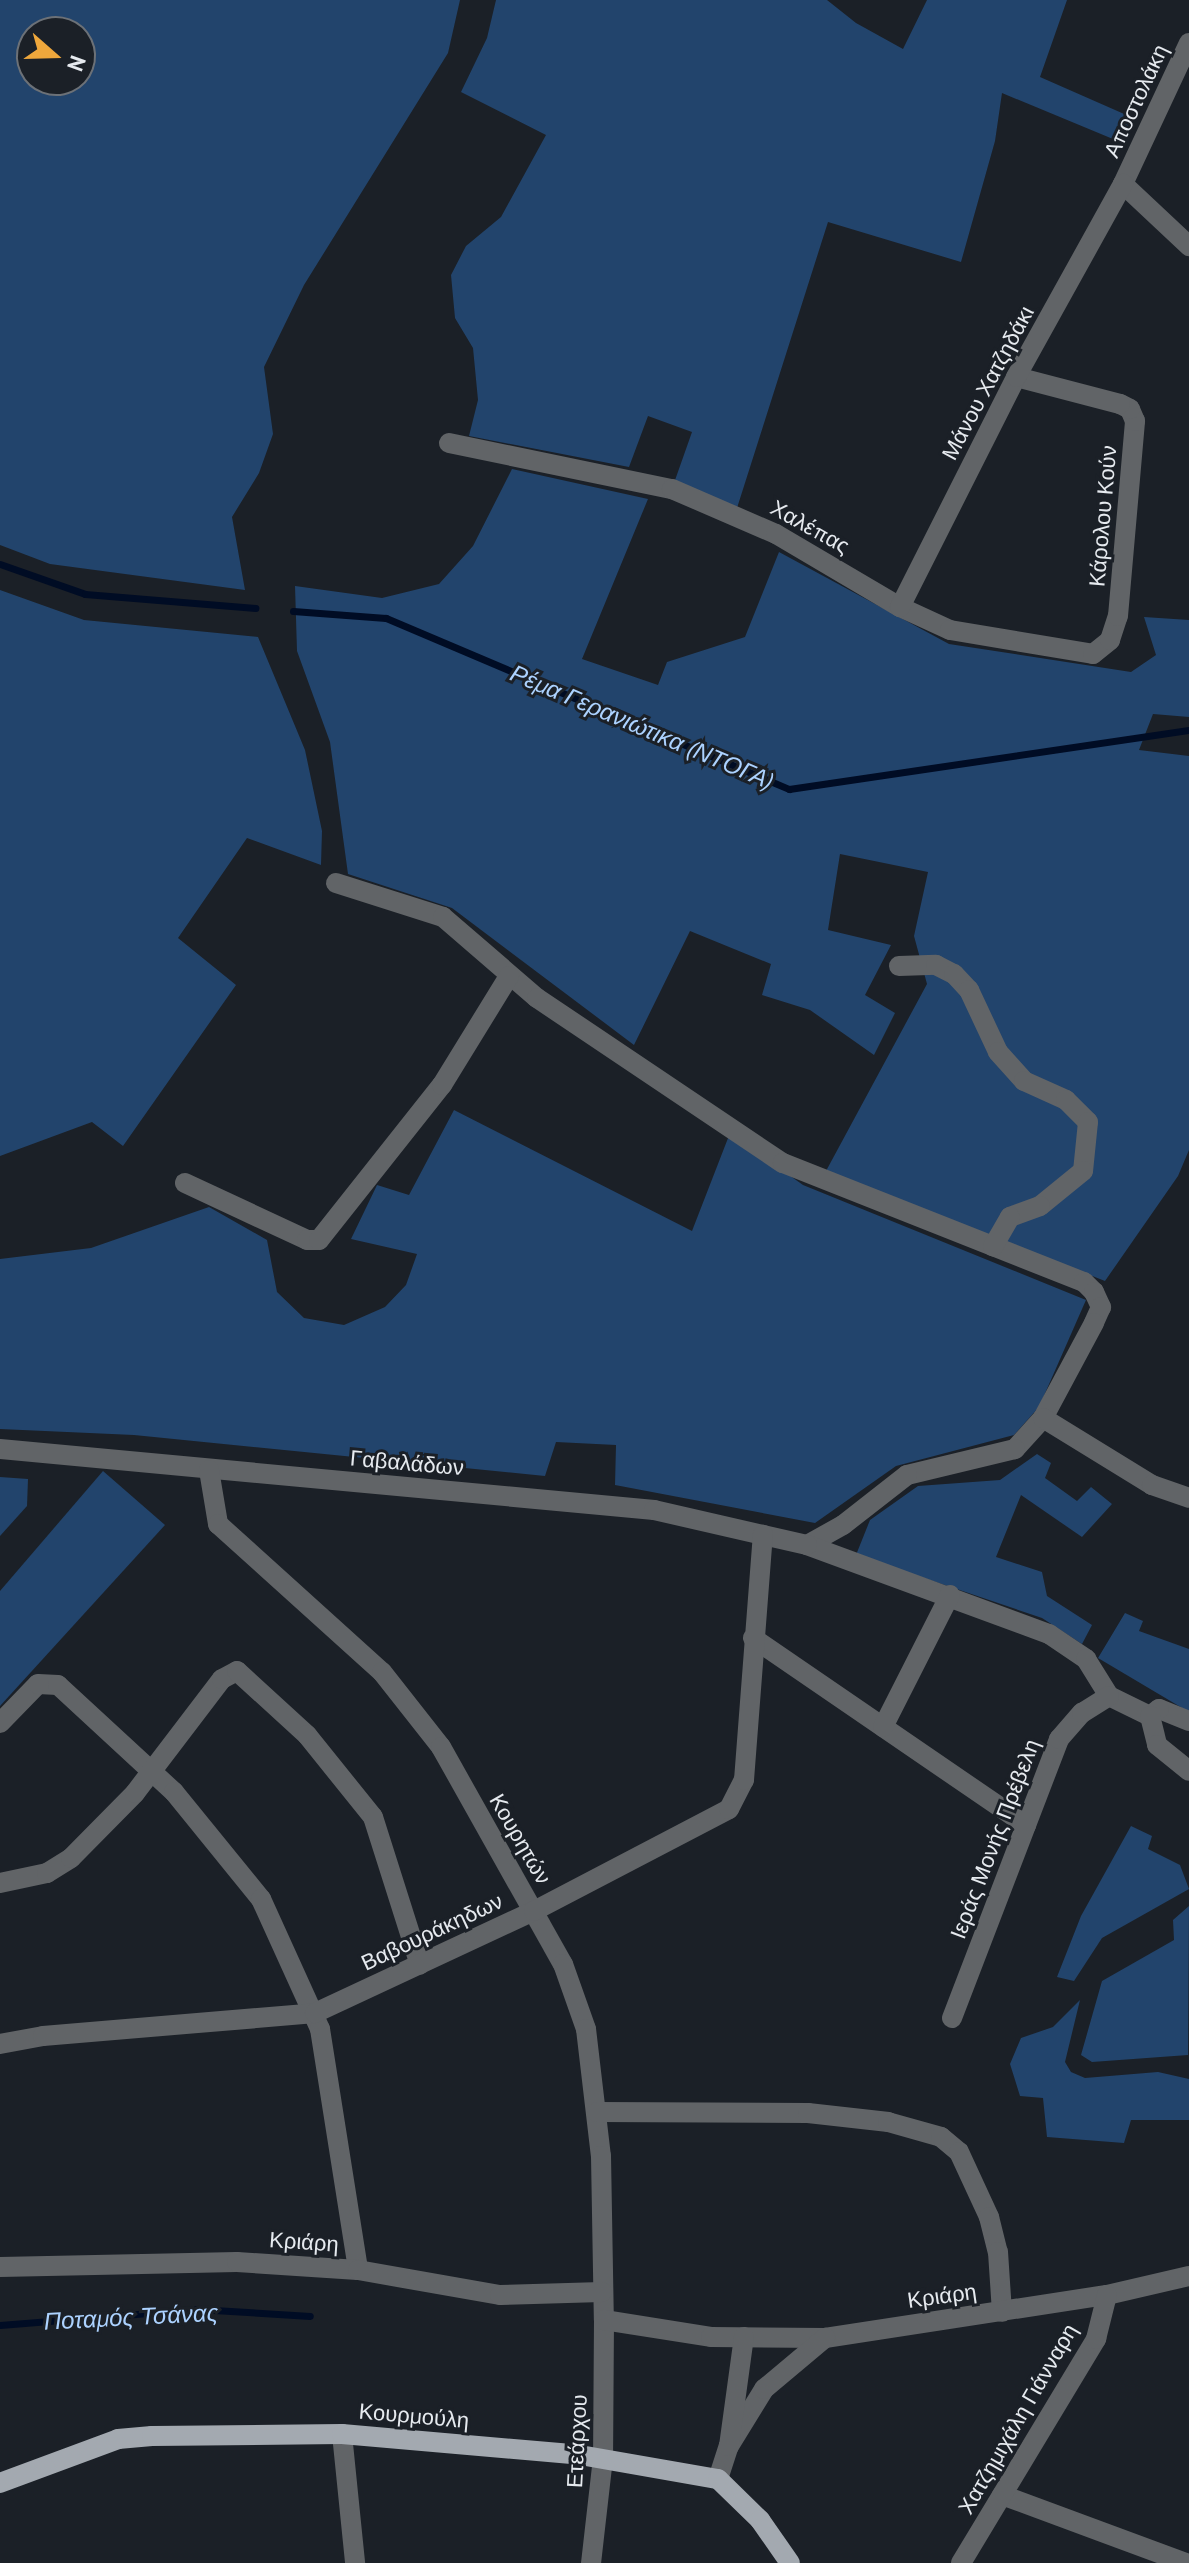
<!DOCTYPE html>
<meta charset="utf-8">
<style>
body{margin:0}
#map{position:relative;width:1189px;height:2563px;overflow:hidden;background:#1b2027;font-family:"PT Sans",sans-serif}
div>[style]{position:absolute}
.green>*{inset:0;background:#22446c}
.stream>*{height:7px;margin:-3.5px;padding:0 3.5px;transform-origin:3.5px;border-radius:3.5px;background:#000c24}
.minor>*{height:20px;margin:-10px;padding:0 10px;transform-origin:10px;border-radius:10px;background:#616467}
.major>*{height:20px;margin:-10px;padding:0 10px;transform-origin:10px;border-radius:10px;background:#a3a9b0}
span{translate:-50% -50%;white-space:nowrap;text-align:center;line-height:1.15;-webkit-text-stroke:6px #1b2027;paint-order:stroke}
.street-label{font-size:22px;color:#e6eaef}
.water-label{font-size:24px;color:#acd2ff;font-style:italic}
.north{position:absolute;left:16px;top:16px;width:80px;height:80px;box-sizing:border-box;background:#1b2027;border:2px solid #6c7177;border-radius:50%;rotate:110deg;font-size:22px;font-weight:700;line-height:32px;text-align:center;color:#e6eaef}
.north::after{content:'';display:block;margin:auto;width:28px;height:36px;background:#eea73c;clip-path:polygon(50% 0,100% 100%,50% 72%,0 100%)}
</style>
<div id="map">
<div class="green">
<i style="clip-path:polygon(evenodd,0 0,460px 0,448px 53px,304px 285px,264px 367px,273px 434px,259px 473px,232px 517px,245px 590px,50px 564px,0 545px,0 0,32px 32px,80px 32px,80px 80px,32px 80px,32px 32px)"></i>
<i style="clip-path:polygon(496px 0,827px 0,856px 23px,903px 49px,927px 0,1067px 0,1040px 77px,1131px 117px,1125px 144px,1002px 93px,995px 141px,961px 262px,828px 222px,737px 508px,674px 483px,692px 432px,648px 416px,629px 467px,469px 436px,478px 400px,473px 348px,455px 318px,451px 275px,466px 246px,501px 217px,546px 135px,461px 92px,487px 38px)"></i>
<i style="clip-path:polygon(512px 469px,648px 499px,582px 659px,658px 685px,667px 662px,745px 637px,779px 552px,949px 644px,1131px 672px,1156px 655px,1144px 617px,1189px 620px,1189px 717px,1153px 714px,1139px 750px,1189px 756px,1189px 1150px,1178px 1176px,1105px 1281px,826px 1171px,927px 984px,914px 936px,928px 872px,840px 854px,828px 930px,891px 945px,865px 995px,895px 1013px,874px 1055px,810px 1010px,762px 995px,771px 964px,690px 931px,634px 1045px,452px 908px,348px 874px,330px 742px,297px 651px,295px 586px,382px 598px,439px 584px,473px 546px)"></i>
<i style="clip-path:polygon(0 590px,84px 620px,258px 637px,305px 750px,322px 831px,321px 865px,247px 838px,178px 938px,236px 985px,123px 1146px,92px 1122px,0 1156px)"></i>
<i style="clip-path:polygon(454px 1110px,692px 1231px,730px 1133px,803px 1185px,1086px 1300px,1039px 1407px,1014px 1435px,896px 1466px,815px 1523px,615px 1485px,616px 1445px,556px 1442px,545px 1476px,134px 1435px,0 1429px,0 1259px,91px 1248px,209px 1207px,267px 1240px,277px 1292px,304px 1318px,344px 1325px,385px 1307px,406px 1285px,417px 1254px,351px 1239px,377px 1185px,409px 1195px)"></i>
<i style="clip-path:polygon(1037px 1454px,1051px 1463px,1045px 1478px,1077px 1501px,1091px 1487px,1112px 1504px,1082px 1537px,1021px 1495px,996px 1557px,1042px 1572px,1047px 1596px,1092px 1625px,1082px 1644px,1042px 1618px,856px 1555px,870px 1520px,918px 1486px,1000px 1480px)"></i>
<i style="clip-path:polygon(103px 1471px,165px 1525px,0 1706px,0 1591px)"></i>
<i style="clip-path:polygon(0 1477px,28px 1479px,27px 1506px,0 1536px)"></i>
<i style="clip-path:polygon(1125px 1613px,1143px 1621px,1139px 1631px,1189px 1649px,1189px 1712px,1098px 1658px)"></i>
<i style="clip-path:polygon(1131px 1826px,1152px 1836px,1148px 1849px,1180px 1865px,1189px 1889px,1102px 1938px,1074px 1981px,1057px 1977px,1081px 1916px)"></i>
<i style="clip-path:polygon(1189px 1906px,1188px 2055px,1092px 2062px,1081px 2055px,1102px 1981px,1174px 1940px,1173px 1920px)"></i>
<i style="clip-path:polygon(1080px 2000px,1065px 2062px,1071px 2072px,1085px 2078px,1158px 2072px,1189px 2079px,1189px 2120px,1131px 2120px,1124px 2143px,1047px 2137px,1043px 2098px,1020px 2096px,1010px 2064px,1021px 2038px,1053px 2027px)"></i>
</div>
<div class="stream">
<i style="left:0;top:564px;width:90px;rotate:19.4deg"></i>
<i style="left:85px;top:594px;width:171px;rotate:4.7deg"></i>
<i style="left:293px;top:611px;width:93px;rotate:4.3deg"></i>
<i style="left:386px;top:618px;width:438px;rotate:23deg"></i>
<i style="left:789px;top:789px;width:404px;rotate:-8.4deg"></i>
<i style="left:0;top:2325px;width:198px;rotate:-4.6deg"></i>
<i style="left:197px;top:2309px;width:113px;rotate:3.5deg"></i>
</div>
<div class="minor">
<i style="left:1189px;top:43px;width:156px;rotate:115.1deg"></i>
<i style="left:1123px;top:184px;width:91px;rotate:43.2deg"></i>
<i style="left:449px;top:443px;width:228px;rotate:11.7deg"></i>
<i style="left:672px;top:489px;width:113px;rotate:23.4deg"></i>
<i style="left:776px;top:534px;width:144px;rotate:30.5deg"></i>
<i style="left:900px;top:607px;width:55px;rotate:24.7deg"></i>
<i style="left:950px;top:630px;width:145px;rotate:9.5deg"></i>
<i style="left:1093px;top:654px;width:22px;rotate:-39deg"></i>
<i style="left:1110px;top:640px;width:25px;rotate:-72deg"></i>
<i style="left:1118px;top:616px;width:196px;rotate:-85deg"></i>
<i style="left:1135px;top:421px;width:13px;rotate:-113deg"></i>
<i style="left:1130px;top:409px;width:11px;rotate:-153deg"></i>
<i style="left:1120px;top:404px;width:107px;rotate:-165.4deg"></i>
<i style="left:900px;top:607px;width:258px;rotate:-63.2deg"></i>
<i style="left:1016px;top:377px;width:221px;rotate:-61deg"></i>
<i style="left:336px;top:883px;width:112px;rotate:17.6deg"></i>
<i style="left:443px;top:917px;width:124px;rotate:40.8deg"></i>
<i style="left:537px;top:998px;width:296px;rotate:33.9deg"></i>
<i style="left:783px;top:1163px;width:324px;rotate:21.6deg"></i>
<i style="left:1084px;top:1282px;width:14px;rotate:45deg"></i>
<i style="left:1094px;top:1292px;width:17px;rotate:65deg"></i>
<i style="left:1101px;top:1307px;width:17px;rotate:114deg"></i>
<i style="left:1094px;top:1323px;width:108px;rotate:118.2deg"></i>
<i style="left:1043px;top:1418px;width:42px;rotate:132.1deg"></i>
<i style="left:1015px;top:1449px;width:111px;rotate:166.5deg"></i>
<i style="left:907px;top:1475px;width:81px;rotate:142deg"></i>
<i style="left:843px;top:1525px;width:41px;rotate:150.9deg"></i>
<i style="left:807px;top:1545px;width:258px;rotate:20.2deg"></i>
<i style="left:1049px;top:1634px;width:45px;rotate:34deg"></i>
<i style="left:1086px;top:1659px;width:44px;rotate:58.1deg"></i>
<i style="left:1109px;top:1696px;width:46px;rotate:26deg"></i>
<i style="left:899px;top:966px;width:37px;rotate:-2deg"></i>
<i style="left:936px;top:965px;width:20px;rotate:27deg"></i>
<i style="left:954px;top:974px;width:22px;rotate:47deg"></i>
<i style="left:969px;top:990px;width:68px;rotate:64.9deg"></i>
<i style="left:998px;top:1052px;width:39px;rotate:48deg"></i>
<i style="left:1024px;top:1081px;width:46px;rotate:24.3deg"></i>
<i style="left:1066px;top:1100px;width:31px;rotate:45deg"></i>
<i style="left:1088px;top:1122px;width:49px;rotate:95.8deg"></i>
<i style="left:1083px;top:1171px;width:55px;rotate:140.9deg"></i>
<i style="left:1040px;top:1206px;width:32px;rotate:160deg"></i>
<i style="left:1010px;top:1217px;width:34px;rotate:120deg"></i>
<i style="left:185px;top:1183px;width:135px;rotate:25deg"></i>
<i style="left:307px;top:1240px;width:12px"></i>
<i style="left:319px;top:1240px;width:198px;rotate:-51.6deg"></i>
<i style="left:442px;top:1085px;width:128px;rotate:-58.4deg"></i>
<i style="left:1043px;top:1418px;width:128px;rotate:31.6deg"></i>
<i style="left:1152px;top:1485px;width:39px;rotate:19deg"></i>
<i style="left:0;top:1449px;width:657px;rotate:5.33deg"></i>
<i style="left:654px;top:1510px;width:157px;rotate:12.9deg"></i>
<i style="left:209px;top:1470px;width:55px;rotate:80.5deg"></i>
<i style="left:218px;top:1524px;width:221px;rotate:42.1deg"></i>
<i style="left:382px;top:1672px;width:95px;rotate:51.8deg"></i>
<i style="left:441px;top:1747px;width:249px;rotate:60.7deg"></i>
<i style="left:563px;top:1964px;width:69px;rotate:70.5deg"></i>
<i style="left:586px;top:2029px;width:128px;rotate:83.3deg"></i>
<i style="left:601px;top:2156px;width:164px;rotate:89deg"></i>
<i style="left:604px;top:2320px;width:138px;rotate:90.4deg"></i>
<i style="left:603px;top:2458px;width:106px;rotate:96.5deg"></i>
<i style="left:753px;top:1638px;width:331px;rotate:34.4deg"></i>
<i style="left:1189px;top:1721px;width:32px;rotate:-158deg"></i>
<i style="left:1159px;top:1709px;width:11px;rotate:142deg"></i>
<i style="left:1150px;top:1716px;width:30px;rotate:76deg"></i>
<i style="left:1157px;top:1745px;width:41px;rotate:39.1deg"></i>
<i style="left:0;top:1723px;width:54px;rotate:-45.7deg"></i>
<i style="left:38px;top:1684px;width:20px;rotate:3deg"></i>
<i style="left:58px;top:1685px;width:158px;rotate:42.7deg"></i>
<i style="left:174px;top:1792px;width:138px;rotate:50.9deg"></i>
<i style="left:261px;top:1899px;width:143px;rotate:65.6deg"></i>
<i style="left:320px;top:2029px;width:244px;rotate:81deg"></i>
<i style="left:883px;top:1727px;width:148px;rotate:-63.1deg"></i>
<i style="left:0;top:1883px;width:48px;rotate:-12deg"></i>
<i style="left:47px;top:1873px;width:28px;rotate:-32deg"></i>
<i style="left:71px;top:1858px;width:91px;rotate:-45.4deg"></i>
<i style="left:135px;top:1793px;width:143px;rotate:-52.7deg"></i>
<i style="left:222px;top:1679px;width:17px;rotate:-28deg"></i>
<i style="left:237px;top:1671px;width:95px;rotate:42.4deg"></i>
<i style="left:307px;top:1735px;width:105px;rotate:51.2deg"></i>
<i style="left:373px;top:1817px;width:155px;rotate:72.4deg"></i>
<i style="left:952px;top:2018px;width:299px;rotate:-69deg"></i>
<i style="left:1059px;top:1739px;width:35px;rotate:-49deg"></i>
<i style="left:1082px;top:1713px;width:32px;rotate:-32deg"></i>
<i style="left:0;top:2044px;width:44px;rotate:-10.5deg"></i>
<i style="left:43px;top:2036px;width:273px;rotate:-4.8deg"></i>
<i style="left:315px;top:2013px;width:242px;rotate:-25deg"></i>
<i style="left:534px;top:1911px;width:220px;rotate:-27.6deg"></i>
<i style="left:729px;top:1809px;width:33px;rotate:-63deg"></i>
<i style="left:744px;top:1780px;width:246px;rotate:-85.6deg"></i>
<i style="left:597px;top:2112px;width:211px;rotate:0.3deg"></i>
<i style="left:808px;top:2113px;width:81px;rotate:6.4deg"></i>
<i style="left:888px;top:2122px;width:55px;rotate:15.8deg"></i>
<i style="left:941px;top:2137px;width:23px;rotate:40deg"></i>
<i style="left:959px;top:2152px;width:72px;rotate:65.2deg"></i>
<i style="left:989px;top:2217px;width:36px;rotate:76deg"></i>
<i style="left:998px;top:2252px;width:60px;rotate:86.2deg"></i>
<i style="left:0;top:2267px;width:237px;rotate:-1.2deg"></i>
<i style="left:237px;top:2262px;width:121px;rotate:3.8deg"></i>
<i style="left:358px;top:2270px;width:144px;rotate:10deg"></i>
<i style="left:500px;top:2295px;width:102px;rotate:-1.7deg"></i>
<i style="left:604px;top:2320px;width:108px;rotate:9deg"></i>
<i style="left:711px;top:2337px;width:114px;rotate:0.5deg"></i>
<i style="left:825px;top:2338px;width:285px;rotate:-8.7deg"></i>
<i style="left:1107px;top:2295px;width:84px;rotate:-13deg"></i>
<i style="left:342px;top:2434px;width:130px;rotate:84.2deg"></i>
<i style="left:729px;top:2446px;width:67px;rotate:-58.4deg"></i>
<i style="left:764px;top:2389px;width:80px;rotate:-39.9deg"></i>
<i style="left:718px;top:2479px;width:35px;rotate:-72deg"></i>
<i style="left:729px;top:2446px;width:110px;rotate:-82.2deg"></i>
<i style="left:1002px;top:2495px;width:196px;rotate:20.3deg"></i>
<i style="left:961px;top:2563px;width:262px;rotate:-58.9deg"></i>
<i style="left:1096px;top:2339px;width:45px;rotate:-76deg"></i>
</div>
<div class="major">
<i style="left:0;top:2483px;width:126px;rotate:-20.4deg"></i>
<i style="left:118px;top:2439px;width:34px;rotate:-5deg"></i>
<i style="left:152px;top:2436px;width:190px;rotate:-0.6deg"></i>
<i style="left:342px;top:2434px;width:239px;rotate:5deg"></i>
<i style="left:580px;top:2455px;width:140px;rotate:9.9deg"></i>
<i style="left:718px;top:2479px;width:59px;rotate:44.3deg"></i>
<i style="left:760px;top:2520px;width:52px;rotate:55.1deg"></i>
</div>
<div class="street-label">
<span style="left:1136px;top:101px;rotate:-65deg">Αποστολάκη</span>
<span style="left:988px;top:383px;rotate:-62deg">Μάνου Χατζηδάκι</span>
<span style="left:1103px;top:516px;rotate:-85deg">Κάρολου Κούν</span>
<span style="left:810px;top:527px;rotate:29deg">Χαλέπας</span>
<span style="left:407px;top:1463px;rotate:5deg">Γαβαλάδων</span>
<span style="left:520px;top:1839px;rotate:60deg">Κουρητών</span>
<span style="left:995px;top:1839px;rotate:-69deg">Ιεράς Μονής Πρέβελη</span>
<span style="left:432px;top:1932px;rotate:-25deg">Βαβουράκηδων</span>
<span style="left:304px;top:2242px;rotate:4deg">Κριάρη</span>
<span style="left:942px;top:2296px;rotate:-8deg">Κριάρη</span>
<span style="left:414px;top:2416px;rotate:5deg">Κουρμούλη</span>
<span style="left:1018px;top:2419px;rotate:-60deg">Χατζημιχάλη Γιάνναρη</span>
<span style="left:577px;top:2441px;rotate:-87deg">Ετεάρχου</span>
</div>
<div class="water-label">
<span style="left:642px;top:727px;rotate:23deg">Ρέμα Γερανιώτικα (ΝΤΟΓΑ)</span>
<span style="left:131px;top:2317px;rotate:-3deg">Ποταμός Τσάνας</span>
</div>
<div class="north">N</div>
</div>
